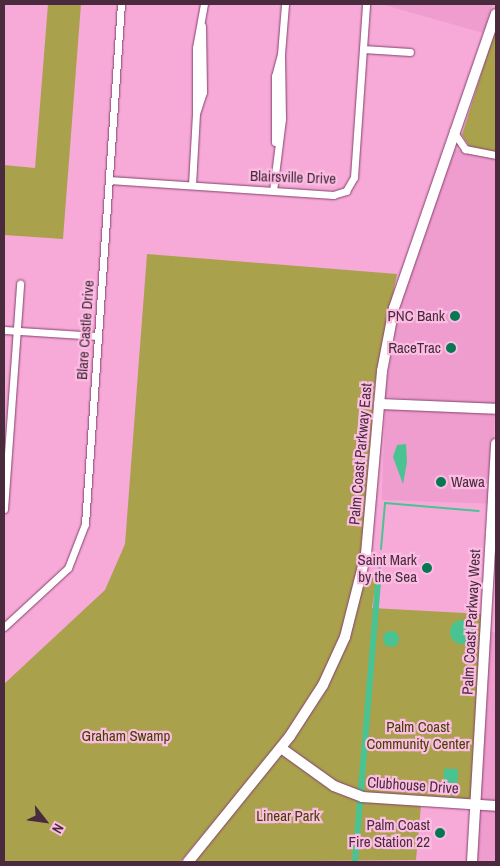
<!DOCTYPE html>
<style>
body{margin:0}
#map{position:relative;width:500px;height:866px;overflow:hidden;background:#f7aad8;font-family:"Archivo Narrow",sans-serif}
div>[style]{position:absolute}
.built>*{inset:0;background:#ef9cce;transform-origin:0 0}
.green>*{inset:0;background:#aaa14d}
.water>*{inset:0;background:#48c391;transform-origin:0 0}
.round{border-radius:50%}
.stream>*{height:2px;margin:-1px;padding:0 1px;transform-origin:1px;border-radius:1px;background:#48c391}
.canal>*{height:6px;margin:-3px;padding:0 3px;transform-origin:3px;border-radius:3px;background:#48c391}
.roads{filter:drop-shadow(0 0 1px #85426d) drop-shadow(0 0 1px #85426d)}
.street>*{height:7px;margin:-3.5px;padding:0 3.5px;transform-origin:3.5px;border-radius:3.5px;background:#fff}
.secondary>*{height:10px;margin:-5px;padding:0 5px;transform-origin:5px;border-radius:5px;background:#fff}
.primary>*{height:10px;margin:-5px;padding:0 5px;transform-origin:5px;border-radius:5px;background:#fff}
.dots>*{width:14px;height:14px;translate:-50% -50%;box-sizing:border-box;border:2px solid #fbbde2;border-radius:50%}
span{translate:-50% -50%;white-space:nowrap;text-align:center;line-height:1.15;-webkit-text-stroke:4.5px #fbbde2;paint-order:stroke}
.street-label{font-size:15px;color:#4a2b3e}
.poi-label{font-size:15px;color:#4a2b3e}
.right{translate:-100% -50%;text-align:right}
.left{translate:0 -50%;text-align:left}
.park-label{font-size:15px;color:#464000}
.frame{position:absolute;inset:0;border:5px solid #4a2b3e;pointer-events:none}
.north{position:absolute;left:20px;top:796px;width:50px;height:50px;-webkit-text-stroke:4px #fbbde2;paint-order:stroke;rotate:120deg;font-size:14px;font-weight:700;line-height:20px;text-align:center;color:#4a2b3e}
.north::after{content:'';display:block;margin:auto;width:18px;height:22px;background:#4a2b3e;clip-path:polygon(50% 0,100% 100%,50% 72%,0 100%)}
</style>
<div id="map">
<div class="built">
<i style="clip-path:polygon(381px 4px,493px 4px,483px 33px)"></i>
<i style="clip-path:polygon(452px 149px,496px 158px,495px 405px,385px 397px,396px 317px)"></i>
<i style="left:385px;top:408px;width:110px;height:92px;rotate:2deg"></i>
<i style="clip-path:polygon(489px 632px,496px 632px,496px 802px,478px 801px)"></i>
<i style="clip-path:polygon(478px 807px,496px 809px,496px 862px,475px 862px)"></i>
</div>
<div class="green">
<i style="clip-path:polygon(48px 4px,81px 4px,63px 239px,4px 235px,4px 165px,35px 168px)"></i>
<i style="clip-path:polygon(496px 27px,496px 152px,470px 147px,462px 135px)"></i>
<i style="clip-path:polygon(147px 254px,397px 274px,375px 383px,360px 570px,348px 620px,322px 677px,279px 744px,180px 862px,4px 862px,4px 684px,105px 590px,125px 544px)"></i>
<i style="clip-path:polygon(366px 571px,377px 574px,372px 608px,483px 614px,472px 796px,467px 800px,384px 796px,348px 790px,286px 746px,342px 654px)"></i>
<i style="clip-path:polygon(281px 752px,342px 795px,421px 805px,416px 860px,194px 862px)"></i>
</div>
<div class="water">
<i style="clip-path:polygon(406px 444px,407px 462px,403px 484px,393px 457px,397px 445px)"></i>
<i class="round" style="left:450px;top:620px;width:24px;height:24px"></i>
<i class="round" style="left:383px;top:631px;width:16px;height:16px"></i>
<i style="left:458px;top:769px;width:26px;height:14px;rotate:92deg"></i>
</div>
<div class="stream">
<i style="left:381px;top:549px;width:46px;rotate:-85deg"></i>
<i style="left:385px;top:503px;width:94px;rotate:4.9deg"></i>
<i style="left:378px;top:585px;width:24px;rotate:-85deg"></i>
</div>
<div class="canal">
<i style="left:355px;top:862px;width:278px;rotate:-85.3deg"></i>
</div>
<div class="roads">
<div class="street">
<i style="left:202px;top:26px;width:66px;rotate:89.1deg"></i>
<i style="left:203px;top:92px;width:22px;rotate:108deg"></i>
<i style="left:196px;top:113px;width:65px;rotate:-90deg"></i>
<i style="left:196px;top:48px;width:45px;rotate:-79.7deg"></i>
<i style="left:363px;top:49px;width:47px;rotate:3.7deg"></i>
<i style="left:281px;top:54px;width:50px;rotate:-85.4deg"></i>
<i style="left:453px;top:131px;width:22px;rotate:56deg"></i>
<i style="left:465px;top:149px;width:32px;rotate:11deg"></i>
<i style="left:109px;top:180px;width:225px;rotate:3.8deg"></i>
<i style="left:333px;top:195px;width:14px;rotate:-17deg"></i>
<i style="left:346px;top:191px;width:16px;rotate:-60deg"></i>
<i style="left:354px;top:177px;width:173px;rotate:-86deg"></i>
<i style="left:192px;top:185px;width:72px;rotate:-86.8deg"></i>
<i style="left:273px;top:191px;width:73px;rotate:-82.9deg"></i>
<i style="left:282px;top:119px;width:65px;rotate:-90.9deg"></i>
<i style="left:281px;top:54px;width:23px;rotate:105deg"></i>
<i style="left:275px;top:76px;width:66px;rotate:90deg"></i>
<i style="left:4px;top:330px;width:94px;rotate:3.7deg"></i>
<i style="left:4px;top:509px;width:226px;rotate:-85.9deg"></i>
<i style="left:4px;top:627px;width:87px;rotate:-42.7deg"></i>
<i style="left:68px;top:568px;width:47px;rotate:-68.9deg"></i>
<i style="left:85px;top:524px;width:521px;rotate:-86.04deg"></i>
</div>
<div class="secondary">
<i style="left:379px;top:404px;width:117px;rotate:2.4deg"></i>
<i style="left:281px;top:748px;width:65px;rotate:35.6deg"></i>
<i style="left:334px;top:786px;width:30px;rotate:21deg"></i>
<i style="left:362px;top:797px;width:134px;rotate:3.8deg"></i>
</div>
<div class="primary">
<i style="left:188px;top:862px;width:162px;rotate:-51deg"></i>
<i style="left:290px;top:736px;width:61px;rotate:-57.1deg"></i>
<i style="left:323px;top:685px;width:53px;rotate:-65.4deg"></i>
<i style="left:345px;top:637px;width:86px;rotate:-75.8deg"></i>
<i style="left:366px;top:554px;width:184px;rotate:-85deg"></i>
<i style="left:382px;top:371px;width:64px;rotate:-79.2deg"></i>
<i style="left:394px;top:308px;width:311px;rotate:-70.9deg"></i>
<i style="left:472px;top:862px;width:419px;rotate:-86.7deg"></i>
</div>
</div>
<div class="dots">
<i style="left:455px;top:316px;background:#057752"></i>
<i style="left:451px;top:348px;background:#057752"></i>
<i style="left:441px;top:482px;background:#057752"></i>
<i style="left:427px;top:568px;background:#057752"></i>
<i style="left:440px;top:833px;background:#057752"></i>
</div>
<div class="street-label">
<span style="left:293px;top:177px;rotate:2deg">Blairsville Drive</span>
<span style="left:85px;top:330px;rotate:-86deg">Blare Castle Drive</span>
<span style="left:360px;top:454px;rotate:-85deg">Palm Coast Parkway East</span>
<span style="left:471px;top:622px;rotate:-87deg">Palm Coast Parkway West</span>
<span style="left:413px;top:785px;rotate:4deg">Clubhouse Drive</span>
</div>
<div class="poi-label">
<span class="right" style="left:445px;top:316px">PNC Bank</span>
<span class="right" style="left:441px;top:348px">RaceTrac</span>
<span class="left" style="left:451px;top:482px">Wawa</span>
<span class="right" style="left:417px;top:568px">Saint Mark<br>by the Sea</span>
<span class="right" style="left:430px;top:833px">Palm Coast<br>Fire Station 22</span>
</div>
<div class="park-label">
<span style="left:418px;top:735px">Palm Coast<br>Community Center</span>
<span style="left:126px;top:736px">Graham Swamp</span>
<span style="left:288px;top:816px">Linear Park</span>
</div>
<div class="frame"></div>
<div class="north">N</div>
</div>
